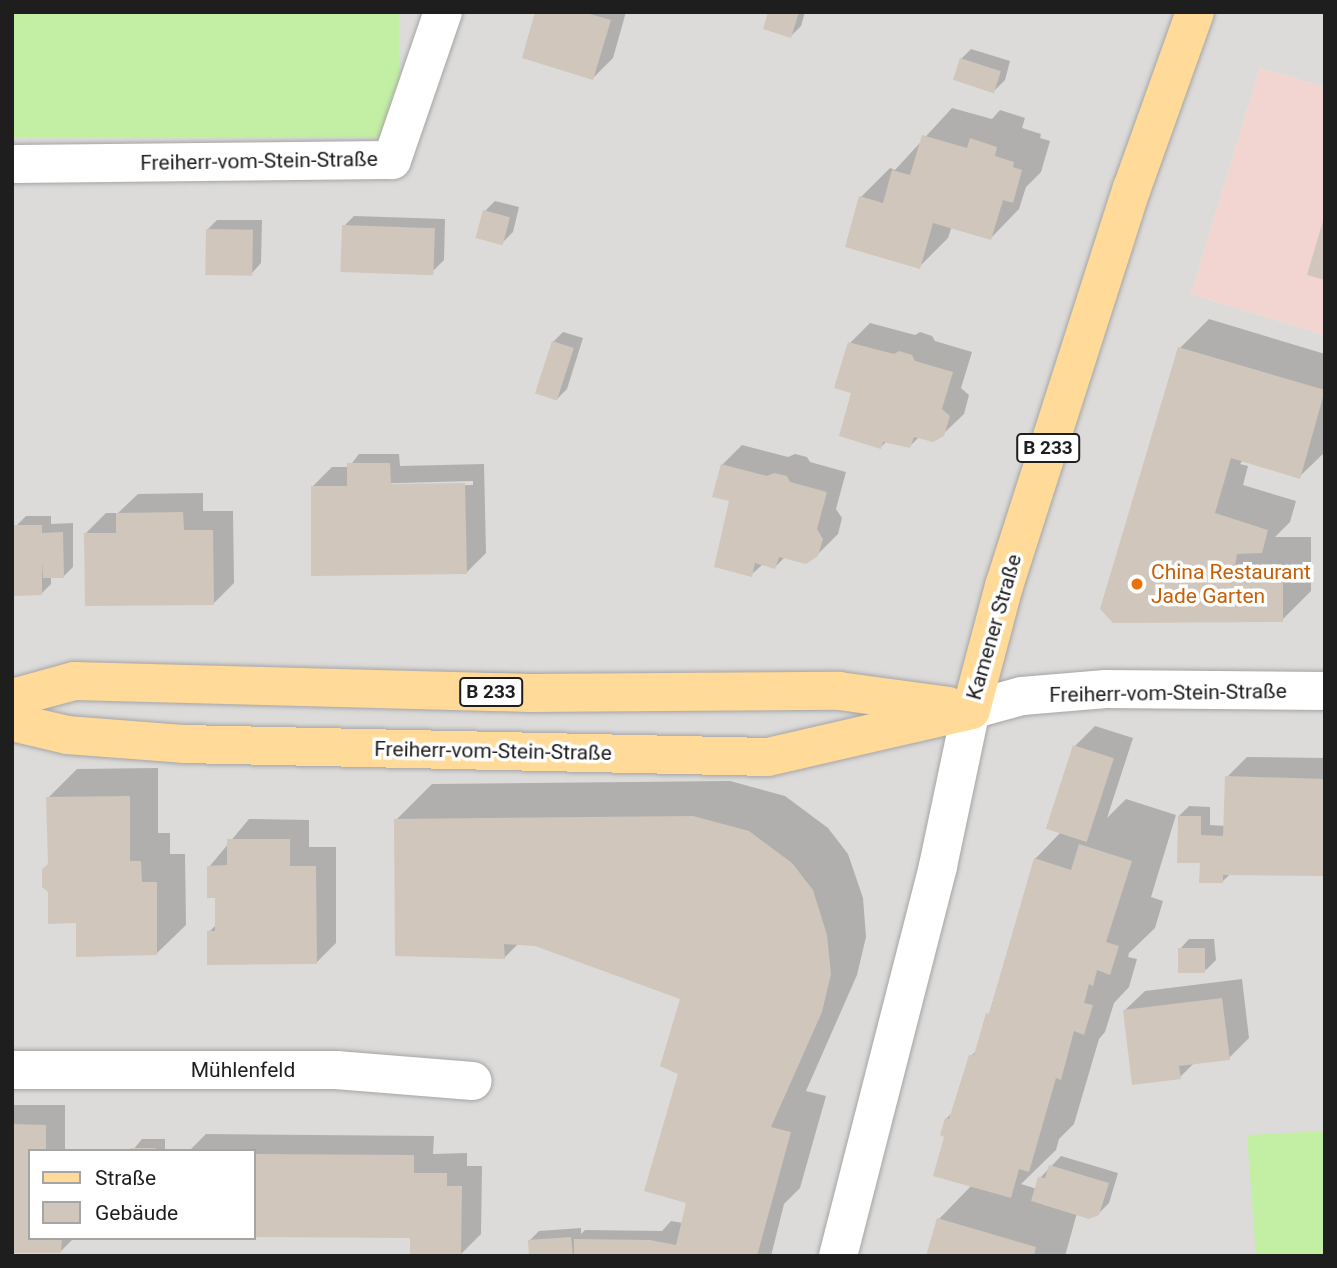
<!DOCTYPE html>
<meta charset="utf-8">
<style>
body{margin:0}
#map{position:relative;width:1337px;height:1268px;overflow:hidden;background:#f0ece3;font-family:Roboto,sans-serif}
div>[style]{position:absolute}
.residential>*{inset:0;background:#dcdbda}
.commercial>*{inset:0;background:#f2d4d0}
.grass>*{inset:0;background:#c3efa4;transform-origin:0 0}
.shadow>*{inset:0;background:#0003}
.building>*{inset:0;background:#d0c6bb;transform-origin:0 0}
.roads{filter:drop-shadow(0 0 2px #a5a5a5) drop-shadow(0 0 2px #a5a5a5)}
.minor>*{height:38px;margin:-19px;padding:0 19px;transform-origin:19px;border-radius:19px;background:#fff}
.tertiary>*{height:38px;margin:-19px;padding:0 19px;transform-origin:19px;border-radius:19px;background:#fff}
.primary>*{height:38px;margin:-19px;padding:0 19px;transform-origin:19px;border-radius:19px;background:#ffda98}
.dots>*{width:19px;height:19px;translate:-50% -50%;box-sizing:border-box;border:4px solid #fff;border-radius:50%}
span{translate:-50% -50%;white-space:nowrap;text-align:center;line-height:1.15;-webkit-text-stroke:7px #fff;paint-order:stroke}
.shield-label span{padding:2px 5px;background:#fff;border:2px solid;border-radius:5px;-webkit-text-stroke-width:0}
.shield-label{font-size:19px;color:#1e1e1e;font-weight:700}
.street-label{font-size:21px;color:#1e1e1e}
.food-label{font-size:21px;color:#c56008}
.left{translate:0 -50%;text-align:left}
.frame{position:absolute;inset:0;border:14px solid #1e1e1e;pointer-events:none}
.legend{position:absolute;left:28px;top:1149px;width:228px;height:91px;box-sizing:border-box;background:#fff;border:2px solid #a5a5a5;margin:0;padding:9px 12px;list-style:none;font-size:21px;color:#1e1e1e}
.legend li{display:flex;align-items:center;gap:14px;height:35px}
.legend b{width:35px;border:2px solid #a5a5a5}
</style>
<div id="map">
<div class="residential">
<i style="clip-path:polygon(evenodd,399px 12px,1325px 12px,1325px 87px,1260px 68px,1191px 294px,1325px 335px,1325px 1256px,12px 1256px,12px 137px,365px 131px,399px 12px,30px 1151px,254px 1151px,254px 1238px,30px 1238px,30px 1151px)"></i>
</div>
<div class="commercial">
<i style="clip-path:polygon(1260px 68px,1325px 87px,1325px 335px,1191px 294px)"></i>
</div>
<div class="grass">
<i style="left:12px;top:12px;width:387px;height:125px"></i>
<i style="clip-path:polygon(1325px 1131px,1325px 1256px,1256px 1256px,1247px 1135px)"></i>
</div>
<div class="shadow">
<i style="clip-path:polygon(537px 12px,626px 12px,613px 58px,593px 78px)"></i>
<i style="clip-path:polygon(770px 12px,805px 12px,801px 26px,791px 36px)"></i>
<i style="clip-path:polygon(971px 49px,1010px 61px,1005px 80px,995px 90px,961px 59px)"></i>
<i style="clip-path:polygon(952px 108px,992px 119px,1000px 110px,1025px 118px,1022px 128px,1041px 134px,1040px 138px,1050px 141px,1041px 172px,1026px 187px,1019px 209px,991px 238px,952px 226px,948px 238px,919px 267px,861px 197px,890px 168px,895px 170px)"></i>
<i style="clip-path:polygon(495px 201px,519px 207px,513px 232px,503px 242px,485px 211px)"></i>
<i style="clip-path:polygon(354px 216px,445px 219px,444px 260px,434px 270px,344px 226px)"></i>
<i style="clip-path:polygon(217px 220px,262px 220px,261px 263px,252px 273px,207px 230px)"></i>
<i style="clip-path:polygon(1209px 319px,1325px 354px,1325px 452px,1299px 477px,1243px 460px,1240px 464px,1248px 466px,1243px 485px,1296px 501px,1290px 522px,1275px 537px,1311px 537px,1311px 591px,1282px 620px,1114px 621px,1180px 348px)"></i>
<i style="clip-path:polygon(870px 323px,915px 335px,920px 332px,932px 336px,935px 341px,972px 352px,961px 388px,969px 395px,964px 414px,943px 434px,919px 437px,910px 446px,887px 441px,881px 447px,854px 392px,850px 343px)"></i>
<i style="clip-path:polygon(563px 332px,583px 338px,567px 389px,557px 399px,553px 342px)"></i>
<i style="clip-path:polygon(742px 445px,788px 457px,795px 454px,807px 457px,810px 462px,846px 472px,836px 509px,842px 518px,838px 534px,817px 555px,785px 557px,775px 567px,763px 564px,751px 575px,722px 465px)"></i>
<i style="clip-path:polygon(evenodd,359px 454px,399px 454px,400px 466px,484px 464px,486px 553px,466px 573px,312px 487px,332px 467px,349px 467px,359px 454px,473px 481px,473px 485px,362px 487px,362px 484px,473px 481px)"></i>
<i style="clip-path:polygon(203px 493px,203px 511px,233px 511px,234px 583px,214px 603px,86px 533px,106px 513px,118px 513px,138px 494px)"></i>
<i style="clip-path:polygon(26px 516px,51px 516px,51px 524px,73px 523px,73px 567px,63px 577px,51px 576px,51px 584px,41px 594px,16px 526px)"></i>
<i style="clip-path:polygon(1095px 726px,1133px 738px,1107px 818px,1126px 799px,1176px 815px,1151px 897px,1163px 901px,1155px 928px,1129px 953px,1128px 957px,1137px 959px,1129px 987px,1114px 1003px,1105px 1032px,1099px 1039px,1074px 1124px,1059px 1139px,1056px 1150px,1021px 1184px,1037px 1189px,1040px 1178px,1061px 1156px,1118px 1173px,1109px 1203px,1098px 1214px,1077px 1213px,1065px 1256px,928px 1256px,939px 1219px,972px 1185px,947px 1136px,946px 1119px,954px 1111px,971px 1056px,979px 1048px,1035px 859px,1062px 831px,1075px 746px)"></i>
<i style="clip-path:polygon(1247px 757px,1325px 758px,1325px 875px,1231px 873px,1222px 882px,1202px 861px,1179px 816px,1189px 806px,1210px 807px,1210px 825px,1226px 826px,1227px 777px)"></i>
<i style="clip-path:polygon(158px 768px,158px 833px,170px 833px,170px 854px,185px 854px,186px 925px,157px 953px,77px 921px,49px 864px,48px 798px,77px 769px)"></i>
<i style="clip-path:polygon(730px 781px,785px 796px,828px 828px,848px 854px,863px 898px,866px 937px,857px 975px,806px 1091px,826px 1096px,800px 1188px,784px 1204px,771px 1256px,531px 1256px,529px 1241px,539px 1231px,581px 1228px,581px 1234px,585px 1230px,662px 1231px,671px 1221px,683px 1223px,688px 1202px,681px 1073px,682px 998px,535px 944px,519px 943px,504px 958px,396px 820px,432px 784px)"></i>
<i style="clip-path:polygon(249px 819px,309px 820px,309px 847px,336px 847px,336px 943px,316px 963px,209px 932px,217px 924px,217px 897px,209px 867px)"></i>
<i style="clip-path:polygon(1189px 939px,1214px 939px,1216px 960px,1206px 970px,1180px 949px)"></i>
<i style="clip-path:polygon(1242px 979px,1249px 1038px,1229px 1058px,1194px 1063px,1180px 1077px,1124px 1011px,1145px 991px)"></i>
<i style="clip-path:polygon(12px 1105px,65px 1105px,65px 1151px,30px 1151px,30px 1238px,74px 1238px,61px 1251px,12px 1251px)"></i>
<i style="clip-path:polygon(206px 1134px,434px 1136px,433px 1154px,467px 1153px,467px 1166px,482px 1166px,481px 1234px,461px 1254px,412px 1237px,254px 1235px,254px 1151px,189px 1151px)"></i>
<i style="clip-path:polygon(142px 1139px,165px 1139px,165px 1151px,132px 1151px)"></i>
</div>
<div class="building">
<i style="clip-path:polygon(535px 12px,583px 12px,611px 20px,593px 80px,522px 58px)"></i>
<i style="clip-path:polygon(768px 12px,799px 12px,791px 38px,763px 29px)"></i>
<i style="left:960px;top:58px;width:43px;height:23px;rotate:18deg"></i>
<i style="clip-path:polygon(922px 135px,967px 148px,970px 138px,997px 147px,995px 156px,1014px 162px,1013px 167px,1022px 170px,1013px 203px,1003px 200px,991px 240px,933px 223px,920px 269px,845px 247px,859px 196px,883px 203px,892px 170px,910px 175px)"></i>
<i style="left:483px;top:210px;width:28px;height:29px;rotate:15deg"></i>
<i style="clip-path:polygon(1324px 218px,1325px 218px,1325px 280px,1307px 275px)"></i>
<i style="left:342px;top:225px;width:93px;height:47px;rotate:2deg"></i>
<i style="left:206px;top:229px;width:47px;height:46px;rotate:1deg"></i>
<i style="left:552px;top:341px;width:23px;height:55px;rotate:18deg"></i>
<i style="clip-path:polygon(848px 342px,894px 354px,899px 351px,912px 355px,915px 361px,953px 372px,942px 409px,950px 416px,944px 436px,933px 442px,914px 437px,910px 448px,883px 442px,881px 449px,839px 436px,851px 393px,834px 388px)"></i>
<i style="clip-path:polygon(1178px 347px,1325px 390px,1300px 479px,1231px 458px,1215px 513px,1268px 530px,1262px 553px,1237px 554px,1235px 566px,1283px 565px,1283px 622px,1113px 623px,1100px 609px)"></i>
<i style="clip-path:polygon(347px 463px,390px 463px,391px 484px,465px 483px,467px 574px,311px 576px,311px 486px,347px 486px)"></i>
<i style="clip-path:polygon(721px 464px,767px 476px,774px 473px,787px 476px,790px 482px,827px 492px,817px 529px,823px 539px,818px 556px,806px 564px,779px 557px,775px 569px,755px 563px,752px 577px,714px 567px,729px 501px,712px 497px)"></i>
<i style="clip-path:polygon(183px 512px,184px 530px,213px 530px,214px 605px,85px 606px,84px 533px,116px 533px,116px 513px)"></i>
<i style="clip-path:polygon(14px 525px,42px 525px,42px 533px,63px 532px,64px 578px,43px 578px,42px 561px,42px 595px,14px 596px)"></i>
<i style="left:1073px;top:745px;width:43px;height:88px;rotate:18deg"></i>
<i style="clip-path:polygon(1225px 776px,1325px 779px,1325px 876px,1223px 875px,1223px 883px,1199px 883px,1200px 863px,1177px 863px,1178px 816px,1201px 816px,1201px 835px,1223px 836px)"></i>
<i style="clip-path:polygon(130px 796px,130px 861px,141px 861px,142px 882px,157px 882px,157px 955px,76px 957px,76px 923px,48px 924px,48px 892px,42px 887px,42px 869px,48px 864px,46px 797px)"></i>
<i style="clip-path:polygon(693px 816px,749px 831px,792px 863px,813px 890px,827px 935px,831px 974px,822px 1012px,771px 1127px,791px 1132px,757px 1256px,574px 1256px,574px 1239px,650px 1240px,676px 1245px,686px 1203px,644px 1191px,678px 1074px,660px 1066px,680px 999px,535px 946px,504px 944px,505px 959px,395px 956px,394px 819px)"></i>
<i style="clip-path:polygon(227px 839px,290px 839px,290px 866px,316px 866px,317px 964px,207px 965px,207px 931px,215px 931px,215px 898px,207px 898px,207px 866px,227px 865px)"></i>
<i style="clip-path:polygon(1079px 844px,1132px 861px,1106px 942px,1119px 946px,1110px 975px,1097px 970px,1093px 986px,1089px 984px,1084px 1003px,1093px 1005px,1084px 1035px,1074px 1031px,1061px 1080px,1056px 1078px,1029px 1172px,1019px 1169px,1011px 1198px,933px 1176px,944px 1137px,940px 1135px,945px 1118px,949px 1119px,969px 1055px,974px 1055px,986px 1013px,989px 1014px,1034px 858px,1071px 870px)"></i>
<i style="left:1178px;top:948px;width:27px;height:25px"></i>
<i style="clip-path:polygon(1222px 998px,1230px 1060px,1179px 1066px,1181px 1079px,1132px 1085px,1123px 1010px)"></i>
<i style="clip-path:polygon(12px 1124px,46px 1125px,46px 1151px,30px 1151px,30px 1238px,62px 1238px,61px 1253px,12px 1253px)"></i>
<i style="left:130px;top:1148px;width:26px;height:3px"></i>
<i style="clip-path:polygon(254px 1154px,414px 1155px,414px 1173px,447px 1173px,447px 1186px,462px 1186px,461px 1256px,410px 1255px,410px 1238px,254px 1237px)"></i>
<i style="clip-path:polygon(1049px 1165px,1109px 1183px,1099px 1215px,1089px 1219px,1031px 1201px,1038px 1177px,1045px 1178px)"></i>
<i style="clip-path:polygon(937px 1218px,1036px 1247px,1034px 1256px,926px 1256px)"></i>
<i style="clip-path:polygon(571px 1237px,573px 1256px,529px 1256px,528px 1240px)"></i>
</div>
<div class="roads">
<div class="minor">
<i style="left:12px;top:164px;width:380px;rotate:-0.6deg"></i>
<i style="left:392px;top:160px;width:157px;rotate:-71deg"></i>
<i style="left:971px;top:710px;width:53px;rotate:-15.4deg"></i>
<i style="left:1022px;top:696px;width:84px;rotate:-4.8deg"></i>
<i style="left:1106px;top:689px;width:219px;rotate:0.5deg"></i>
<i style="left:12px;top:1070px;width:324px"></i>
<i style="left:336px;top:1070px;width:137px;rotate:4.6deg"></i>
</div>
<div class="tertiary">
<i style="left:838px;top:1256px;width:403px;rotate:-75.6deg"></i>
<i style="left:938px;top:866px;width:159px;rotate:-78.1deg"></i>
</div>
<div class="primary">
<i style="left:12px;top:698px;width:64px;rotate:-15.3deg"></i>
<i style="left:74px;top:681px;width:456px;rotate:1.5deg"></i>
<i style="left:530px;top:693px;width:309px;rotate:-0.4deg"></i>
<i style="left:839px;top:691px;width:110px;rotate:7.8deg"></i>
<i style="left:971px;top:710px;width:128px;rotate:-75.1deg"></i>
<i style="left:1004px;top:586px;width:418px;rotate:-72.2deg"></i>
<i style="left:1132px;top:188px;width:187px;rotate:-70.3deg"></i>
<i style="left:12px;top:722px;width:57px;rotate:13.3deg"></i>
<i style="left:67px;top:735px;width:116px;rotate:4.4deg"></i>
<i style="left:183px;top:744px;width:585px;rotate:1.27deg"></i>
<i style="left:768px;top:757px;width:208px;rotate:-13deg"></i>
</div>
</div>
<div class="dots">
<i style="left:1137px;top:584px;background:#e8710a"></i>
</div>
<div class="shield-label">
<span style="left:1048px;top:448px">B 233</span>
<span style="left:491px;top:692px">B 233</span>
</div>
<div class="street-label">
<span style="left:259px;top:161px;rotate:-1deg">Freiherr-vom-Stein-Straße</span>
<span style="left:994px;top:627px;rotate:-74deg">Kamener Straße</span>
<span style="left:1168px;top:693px;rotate:-1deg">Freiherr-vom-Stein-Straße</span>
<span style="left:493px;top:751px;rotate:1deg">Freiherr-vom-Stein-Straße</span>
<span style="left:243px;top:1070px">Mühlenfeld</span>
</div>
<div class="food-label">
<span class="left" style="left:1151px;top:584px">China Restaurant<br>Jade Garten</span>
</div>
<div class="frame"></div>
<ul class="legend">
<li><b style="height:9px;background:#ffda98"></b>Straße</li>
<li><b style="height:19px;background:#d0c6bb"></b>Gebäude</li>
</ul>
</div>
